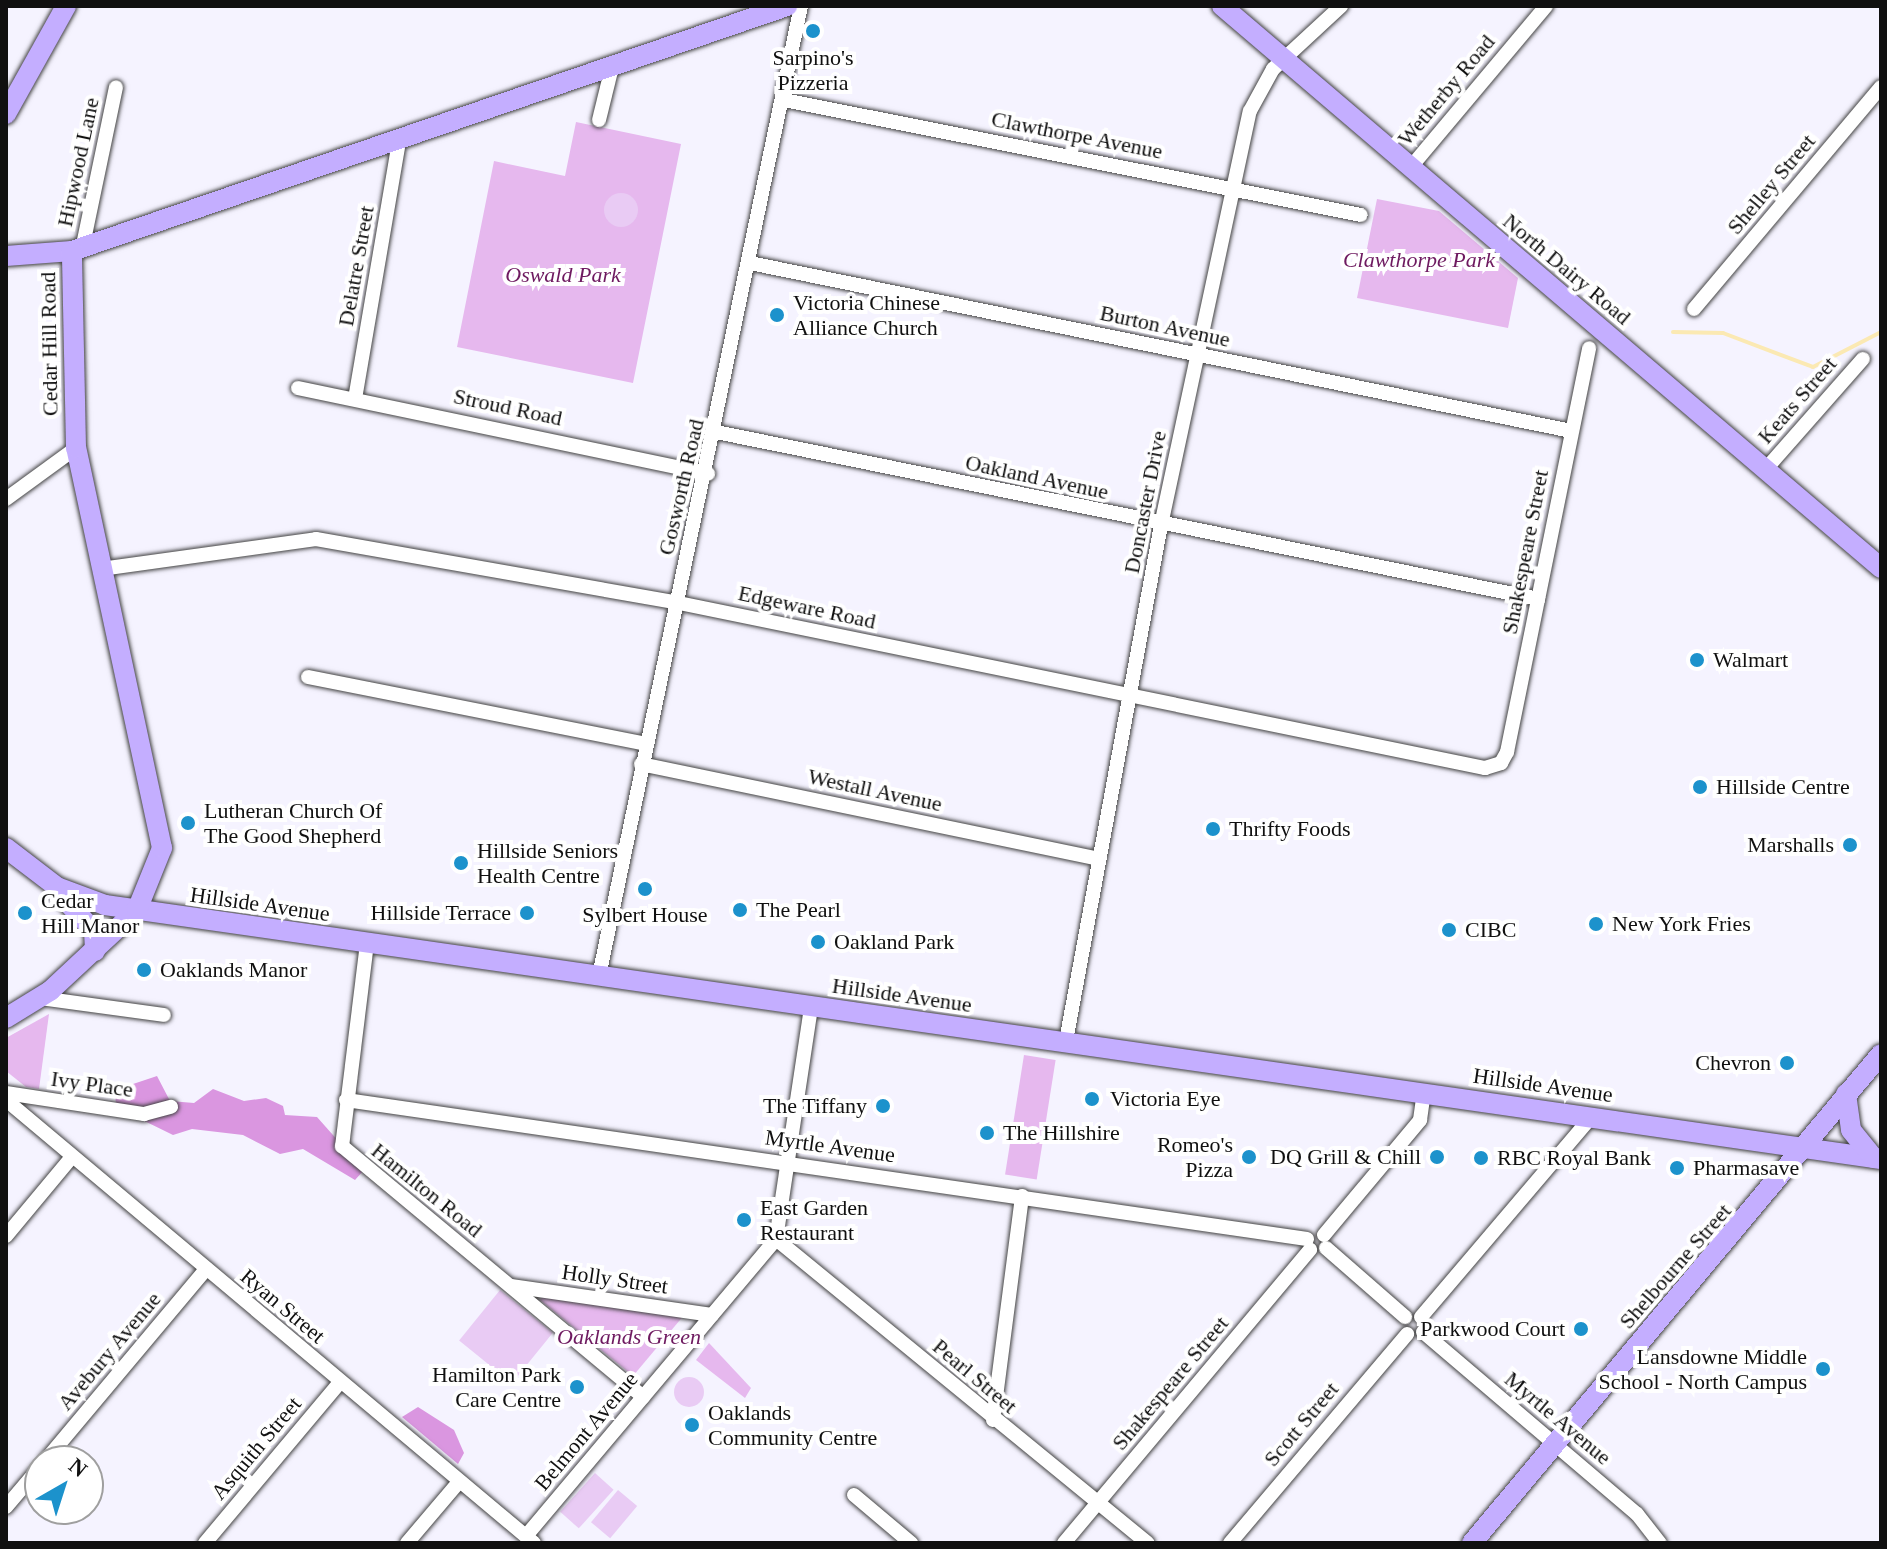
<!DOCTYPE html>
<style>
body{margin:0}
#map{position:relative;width:1887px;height:1549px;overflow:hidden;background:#f5f3ff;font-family:"Times New Roman",serif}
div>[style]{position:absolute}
.green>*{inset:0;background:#e6b8ee;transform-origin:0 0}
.forest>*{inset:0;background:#da96e0}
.pitch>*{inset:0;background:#e9cbf4;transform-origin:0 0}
.round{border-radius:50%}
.stream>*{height:4px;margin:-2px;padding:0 2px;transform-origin:2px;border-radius:2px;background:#fbe9b3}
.roads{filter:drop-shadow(0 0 2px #434343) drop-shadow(0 0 2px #434343)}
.street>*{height:14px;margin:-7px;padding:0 7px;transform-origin:7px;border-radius:7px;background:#fff}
.secondary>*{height:20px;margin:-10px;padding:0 10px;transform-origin:10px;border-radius:10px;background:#c4aeff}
.dots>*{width:22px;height:22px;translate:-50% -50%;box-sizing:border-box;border:4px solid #fff;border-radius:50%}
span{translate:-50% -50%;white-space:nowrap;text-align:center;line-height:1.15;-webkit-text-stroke:8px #fff;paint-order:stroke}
.poi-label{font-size:22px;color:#101010}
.left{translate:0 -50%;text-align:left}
.right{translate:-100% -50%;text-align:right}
.street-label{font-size:22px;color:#101010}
.park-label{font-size:22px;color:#6e1a60;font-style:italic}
.frame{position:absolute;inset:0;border:8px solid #101010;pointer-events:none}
.north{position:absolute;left:24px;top:1445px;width:80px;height:80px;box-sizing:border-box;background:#fff;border:2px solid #9f9f9f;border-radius:50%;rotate:39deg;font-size:22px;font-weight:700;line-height:32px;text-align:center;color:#101010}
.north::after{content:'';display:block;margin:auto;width:28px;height:36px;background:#1c92cc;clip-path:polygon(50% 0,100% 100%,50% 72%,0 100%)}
</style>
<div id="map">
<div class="green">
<i style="clip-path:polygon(576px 122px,681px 144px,633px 383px,457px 347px,494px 161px,565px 176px)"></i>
<i style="clip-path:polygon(1377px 199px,1439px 211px,1518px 278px,1508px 328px,1357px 298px)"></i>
<i style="clip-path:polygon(49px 1014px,39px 1089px,26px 1087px,6px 1071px,6px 1038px)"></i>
<i style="left:1024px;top:1055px;width:32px;height:121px;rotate:9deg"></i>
<i style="clip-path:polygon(544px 1295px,685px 1314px,633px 1376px,540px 1300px)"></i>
<i style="clip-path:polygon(709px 1343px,751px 1388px,745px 1398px,696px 1360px)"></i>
</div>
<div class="forest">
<i style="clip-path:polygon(157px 1076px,170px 1101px,194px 1103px,213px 1089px,244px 1101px,266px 1098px,283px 1106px,285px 1115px,317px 1117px,364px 1170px,355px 1180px,303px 1149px,280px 1154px,243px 1135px,192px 1129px,173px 1135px,116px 1107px,115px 1090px)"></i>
<i style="clip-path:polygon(418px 1407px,454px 1430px,464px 1453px,458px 1464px,402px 1417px)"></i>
</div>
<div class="pitch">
<i class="round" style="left:604px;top:193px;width:34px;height:34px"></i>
<i style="left:500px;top:1290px;width:68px;height:65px;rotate:39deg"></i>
<i class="round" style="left:674px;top:1377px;width:30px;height:30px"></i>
<i style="left:595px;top:1473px;width:25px;height:52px;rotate:42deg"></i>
<i style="left:618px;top:1490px;width:25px;height:42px;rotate:40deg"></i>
</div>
<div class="stream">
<i style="left:1673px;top:332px;width:50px;rotate:1.1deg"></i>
<i style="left:1723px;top:333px;width:96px;rotate:20.7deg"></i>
<i style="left:1813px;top:367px;width:76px;rotate:-27.2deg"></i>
</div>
<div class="roads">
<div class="street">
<i style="left:784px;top:100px;width:588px;rotate:11.27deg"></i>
<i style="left:599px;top:120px;width:59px;rotate:-76.2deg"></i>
<i style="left:1411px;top:167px;width:210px;rotate:-50deg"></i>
<i style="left:83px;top:245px;width:161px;rotate:-78.2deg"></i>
<i style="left:750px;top:263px;width:838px;rotate:11.56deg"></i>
<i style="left:1694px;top:309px;width:290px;rotate:-49.9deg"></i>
<i style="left:298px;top:388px;width:419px;rotate:11.8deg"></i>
<i style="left:355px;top:399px;width:262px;rotate:-80.3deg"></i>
<i style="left:716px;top:432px;width:839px;rotate:11.48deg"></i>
<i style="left:1765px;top:470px;width:148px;rotate:-48.6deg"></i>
<i style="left:6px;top:499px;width:87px;rotate:-36.1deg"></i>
<i style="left:101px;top:569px;width:217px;rotate:-7.9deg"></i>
<i style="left:316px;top:539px;width:364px;rotate:10deg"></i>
<i style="left:674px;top:602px;width:828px;rotate:11.57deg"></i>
<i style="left:1485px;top:768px;width:17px;rotate:-17deg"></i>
<i style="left:1501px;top:763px;width:13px;rotate:-61deg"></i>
<i style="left:1507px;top:752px;width:412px;rotate:-78.5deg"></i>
<i style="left:308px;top:677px;width:344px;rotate:11.2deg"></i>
<i style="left:641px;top:764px;width:468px;rotate:11.7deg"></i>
<i style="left:367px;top:943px;width:205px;rotate:97deg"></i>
<i style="left:342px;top:1146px;width:392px;rotate:39.8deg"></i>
<i style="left:599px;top:976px;width:991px;rotate:-78.24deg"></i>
<i style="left:40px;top:998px;width:125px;rotate:7.8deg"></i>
<i style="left:1066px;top:1041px;width:525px;rotate:-79.57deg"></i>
<i style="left:1161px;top:525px;width:423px;rotate:-77.9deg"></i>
<i style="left:1250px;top:111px;width:48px;rotate:-61.3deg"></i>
<i style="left:1273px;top:69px;width:93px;rotate:-42.8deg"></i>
<i style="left:6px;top:1093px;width:140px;rotate:8.7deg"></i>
<i style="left:144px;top:1114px;width:28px;rotate:-15deg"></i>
<i style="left:6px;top:1100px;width:689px;rotate:40deg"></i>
<i style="left:346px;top:1100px;width:971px;rotate:8.23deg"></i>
<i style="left:1324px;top:1235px;width:150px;rotate:-50.1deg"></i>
<i style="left:1420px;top:1120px;width:27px;rotate:-82deg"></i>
<i style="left:6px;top:1236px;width:102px;rotate:-50.2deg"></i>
<i style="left:776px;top:1239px;width:480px;rotate:39.3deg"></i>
<i style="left:1326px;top:1248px;width:105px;rotate:41.1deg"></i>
<i style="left:511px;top:1286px;width:203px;rotate:8.2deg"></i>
<i style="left:1421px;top:1317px;width:264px;rotate:-49.6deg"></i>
<i style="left:1423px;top:1332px;width:281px;rotate:40.4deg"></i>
<i style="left:1637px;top:1514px;width:37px;rotate:52deg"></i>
<i style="left:993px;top:1420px;width:226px;rotate:-82.6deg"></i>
<i style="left:45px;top:1461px;width:251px;rotate:-50deg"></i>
<i style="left:854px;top:1495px;width:75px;rotate:40.1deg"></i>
<i style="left:6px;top:1507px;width:52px;rotate:-49.6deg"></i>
<i style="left:526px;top:1536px;width:388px;rotate:-49.9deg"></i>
<i style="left:776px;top:1239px;width:235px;rotate:-81.4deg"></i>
<i style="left:205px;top:1543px;width:210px;rotate:-50deg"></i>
<i style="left:407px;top:1543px;width:80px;rotate:-49.6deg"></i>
<i style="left:1064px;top:1543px;width:383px;rotate:-50deg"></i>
<i style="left:1230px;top:1543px;width:274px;rotate:-49.7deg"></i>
</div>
<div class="secondary">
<i style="left:1222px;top:6px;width:866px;rotate:40.46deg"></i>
<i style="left:6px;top:114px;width:124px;rotate:-60.9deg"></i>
<i style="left:6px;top:256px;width:66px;rotate:-4.3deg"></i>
<i style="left:72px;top:251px;width:756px;rotate:-18.91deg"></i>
<i style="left:6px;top:848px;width:64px;rotate:37.4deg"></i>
<i style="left:57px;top:887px;width:51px;rotate:20.6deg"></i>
<i style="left:105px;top:905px;width:1794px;rotate:8.14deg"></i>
<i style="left:58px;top:892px;width:53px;rotate:47.3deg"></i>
<i style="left:94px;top:931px;width:20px;rotate:87deg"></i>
<i style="left:6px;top:1018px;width:52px;rotate:-31.5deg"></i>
<i style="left:50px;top:991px;width:119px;rotate:-43deg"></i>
<i style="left:137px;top:910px;width:67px;rotate:-68deg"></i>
<i style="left:162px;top:848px;width:409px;rotate:-102.1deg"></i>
<i style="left:76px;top:448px;width:197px;rotate:-91.2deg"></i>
<i style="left:1846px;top:1094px;width:36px;rotate:82deg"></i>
<i style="left:1851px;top:1130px;width:36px;rotate:51deg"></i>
<i style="left:1472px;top:1543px;width:637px;rotate:-50.09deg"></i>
</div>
</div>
<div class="dots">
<i style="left:813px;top:31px;background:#1c92cc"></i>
<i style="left:777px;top:315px;background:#1c92cc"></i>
<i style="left:1697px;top:660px;background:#1c92cc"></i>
<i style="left:1700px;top:787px;background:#1c92cc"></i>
<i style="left:188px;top:823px;background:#1c92cc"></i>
<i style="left:1213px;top:829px;background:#1c92cc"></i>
<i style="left:1850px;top:845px;background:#1c92cc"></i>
<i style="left:461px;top:863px;background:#1c92cc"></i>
<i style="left:645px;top:889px;background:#1c92cc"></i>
<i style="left:740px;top:910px;background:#1c92cc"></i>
<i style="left:25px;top:913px;background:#1c92cc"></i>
<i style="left:527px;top:913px;background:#1c92cc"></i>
<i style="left:1596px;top:924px;background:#1c92cc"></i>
<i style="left:1449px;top:930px;background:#1c92cc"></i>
<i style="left:818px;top:942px;background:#1c92cc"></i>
<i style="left:144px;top:970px;background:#1c92cc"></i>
<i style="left:1787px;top:1063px;background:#1c92cc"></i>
<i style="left:1092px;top:1099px;background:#1c92cc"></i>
<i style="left:883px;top:1106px;background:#1c92cc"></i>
<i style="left:987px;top:1133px;background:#1c92cc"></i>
<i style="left:1249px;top:1157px;background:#1c92cc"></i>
<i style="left:1437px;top:1157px;background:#1c92cc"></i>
<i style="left:1481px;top:1158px;background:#1c92cc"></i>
<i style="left:1677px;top:1168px;background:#1c92cc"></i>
<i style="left:744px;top:1220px;background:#1c92cc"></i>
<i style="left:1581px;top:1329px;background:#1c92cc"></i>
<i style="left:1823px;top:1369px;background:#1c92cc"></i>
<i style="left:577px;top:1387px;background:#1c92cc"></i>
<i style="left:692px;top:1425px;background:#1c92cc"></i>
</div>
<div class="poi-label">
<span style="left:813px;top:70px">Sarpino's<br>Pizzeria</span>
<span class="left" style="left:793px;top:315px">Victoria Chinese<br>Alliance Church</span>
<span class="left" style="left:1713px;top:660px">Walmart</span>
<span class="left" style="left:1716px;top:787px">Hillside Centre</span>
<span class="left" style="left:204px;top:823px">Lutheran Church Of<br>The Good Shepherd</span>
<span class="left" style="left:1229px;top:829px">Thrifty Foods</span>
<span class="right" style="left:1834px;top:845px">Marshalls</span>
<span class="left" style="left:477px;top:863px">Hillside Seniors<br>Health Centre</span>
<span class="left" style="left:41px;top:913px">Cedar<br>Hill Manor</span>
<span class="left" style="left:756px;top:910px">The Pearl</span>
<span class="right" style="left:511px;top:913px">Hillside Terrace</span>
<span style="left:645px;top:915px">Sylbert House</span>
<span class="left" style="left:1612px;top:924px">New York Fries</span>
<span class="left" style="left:1465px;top:930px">CIBC</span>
<span class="left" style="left:834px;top:942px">Oakland Park</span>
<span class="left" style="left:160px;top:970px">Oaklands Manor</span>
<span class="right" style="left:1771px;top:1063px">Chevron</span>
<span class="left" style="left:1110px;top:1099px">Victoria Eye</span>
<span class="right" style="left:867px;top:1106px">The Tiffany</span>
<span class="left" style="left:1003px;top:1133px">The Hillshire</span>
<span class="right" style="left:1233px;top:1157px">Romeo's<br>Pizza</span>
<span class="right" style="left:1421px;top:1157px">DQ Grill &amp; Chill</span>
<span class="left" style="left:1497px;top:1158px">RBC Royal Bank</span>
<span class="left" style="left:1693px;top:1168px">Pharmasave</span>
<span class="left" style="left:760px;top:1220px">East Garden<br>Restaurant</span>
<span class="right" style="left:1565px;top:1329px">Parkwood Court</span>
<span class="right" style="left:1807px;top:1369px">Lansdowne Middle<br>School - North Campus</span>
<span class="right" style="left:561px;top:1387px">Hamilton Park<br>Care Centre</span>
<span class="left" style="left:708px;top:1425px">Oaklands<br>Community Centre</span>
</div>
<div class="street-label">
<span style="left:1446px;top:90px;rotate:-50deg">Wetherby Road</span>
<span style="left:1077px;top:135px;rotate:11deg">Clawthorpe Avenue</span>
<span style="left:78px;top:162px;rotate:-78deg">Hipwood Lane</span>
<span style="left:1771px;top:184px;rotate:-50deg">Shelley Street</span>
<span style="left:356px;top:266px;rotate:-80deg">Delatre Street</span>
<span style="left:1567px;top:269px;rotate:40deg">North Dairy Road</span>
<span style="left:1165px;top:326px;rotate:12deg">Burton Avenue</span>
<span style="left:49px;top:344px;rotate:-91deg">Cedar Hill Road</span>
<span style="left:1797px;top:400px;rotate:-49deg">Keats Street</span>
<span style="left:508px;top:407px;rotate:12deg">Stroud Road</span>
<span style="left:1037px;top:477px;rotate:12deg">Oakland Avenue</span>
<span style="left:681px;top:487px;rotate:-77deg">Gosworth Road</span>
<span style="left:1145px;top:502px;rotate:-79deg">Doncaster Drive</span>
<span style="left:1525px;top:552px;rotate:-79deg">Shakespeare Street</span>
<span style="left:807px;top:607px;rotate:12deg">Edgeware Road</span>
<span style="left:875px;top:790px;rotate:12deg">Westall Avenue</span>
<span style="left:260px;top:904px;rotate:8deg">Hillside Avenue</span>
<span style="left:902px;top:995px;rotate:8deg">Hillside Avenue</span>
<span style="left:92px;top:1084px;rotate:8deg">Ivy Place</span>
<span style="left:1543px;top:1085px;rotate:8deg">Hillside Avenue</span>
<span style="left:830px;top:1146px;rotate:8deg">Myrtle Avenue</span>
<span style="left:427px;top:1190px;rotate:39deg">Hamilton Road</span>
<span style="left:1675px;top:1266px;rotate:-49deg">Shelbourne Street</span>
<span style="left:615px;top:1279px;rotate:8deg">Holly Street</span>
<span style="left:283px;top:1306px;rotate:40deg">Ryan Street</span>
<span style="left:109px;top:1351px;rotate:-50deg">Avebury Avenue</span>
<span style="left:975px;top:1376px;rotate:40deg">Pearl Street</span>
<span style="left:1170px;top:1383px;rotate:-50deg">Shakespeare Street</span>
<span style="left:1558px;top:1418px;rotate:40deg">Myrtle Avenue</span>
<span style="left:1301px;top:1424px;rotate:-50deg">Scott Street</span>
<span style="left:586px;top:1431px;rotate:-50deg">Belmont Avenue</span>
<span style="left:256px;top:1448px;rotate:-50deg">Asquith Street</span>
</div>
<div class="park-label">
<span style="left:1419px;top:260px">Clawthorpe Park</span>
<span style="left:563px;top:275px">Oswald Park</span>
<span style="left:629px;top:1337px">Oaklands Green</span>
</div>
<div class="frame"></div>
<div class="north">N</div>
</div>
